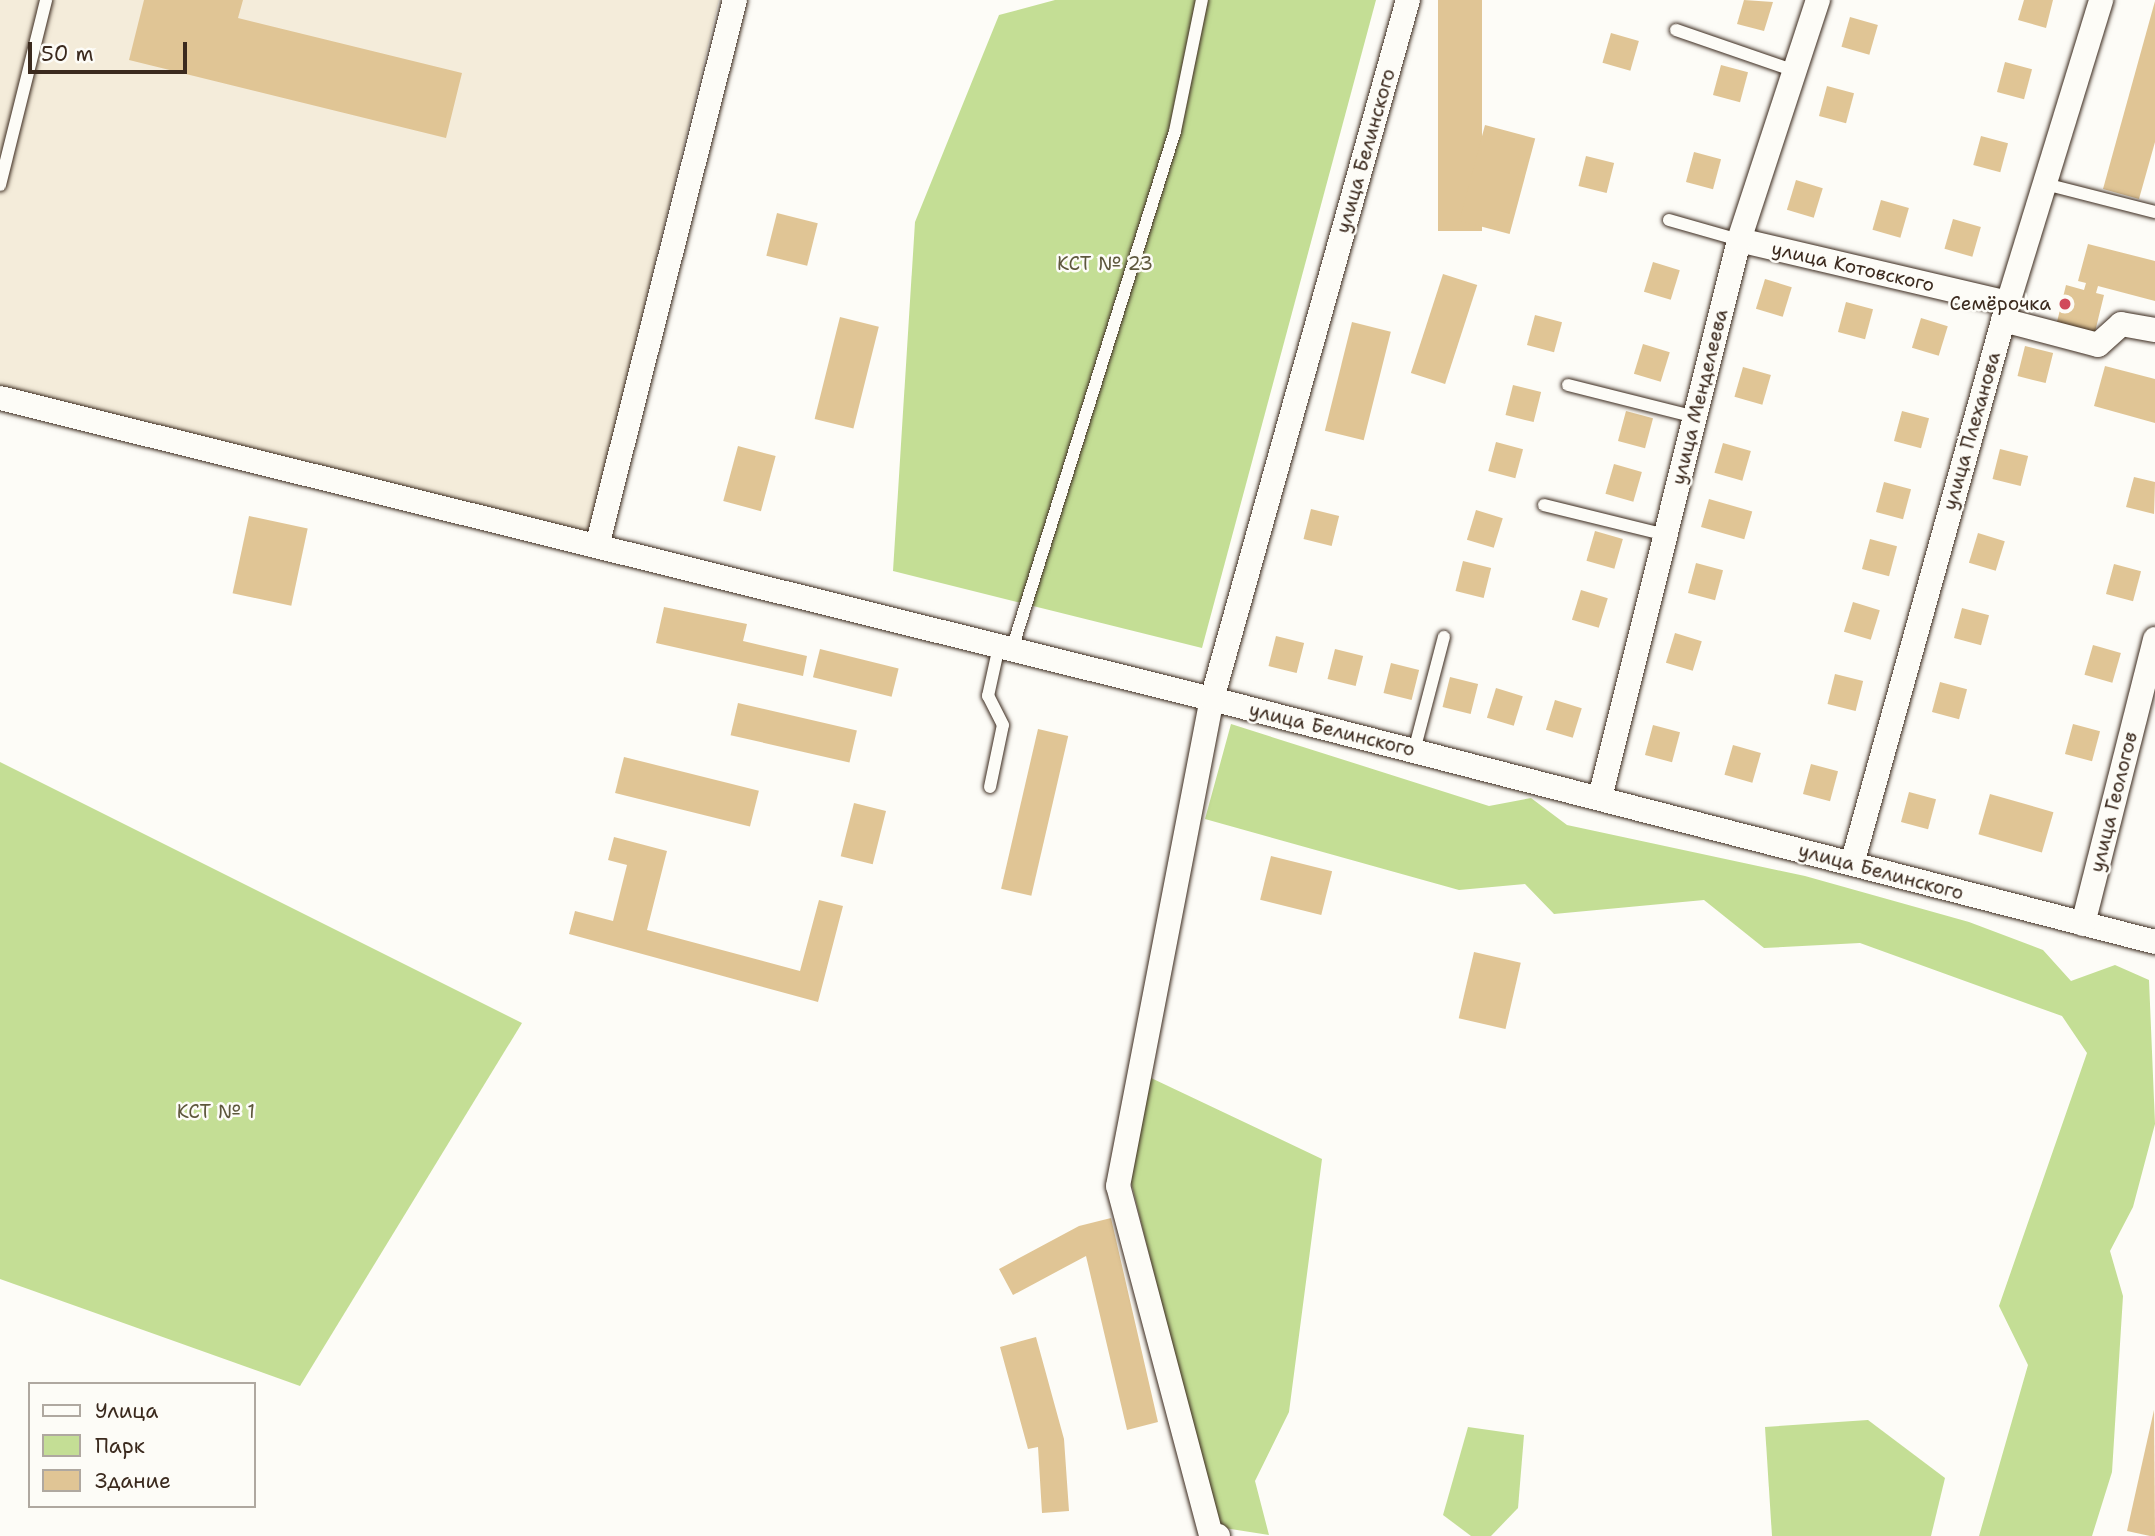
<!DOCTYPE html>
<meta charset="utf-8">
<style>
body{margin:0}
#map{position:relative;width:2155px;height:1536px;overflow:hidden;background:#fdfcf7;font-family:"Shantell Sans",sans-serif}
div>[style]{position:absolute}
.built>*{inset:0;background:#f4ecda}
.green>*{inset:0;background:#c4de95}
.building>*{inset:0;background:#e0c595;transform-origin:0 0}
.roads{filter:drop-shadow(0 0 2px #3b2a1e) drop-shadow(0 0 2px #3b2a1e)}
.lane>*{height:12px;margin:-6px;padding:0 6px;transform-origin:6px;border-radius:6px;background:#fdfcf7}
.street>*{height:24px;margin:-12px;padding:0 12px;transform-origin:12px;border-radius:12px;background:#fdfcf7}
.dots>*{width:19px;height:19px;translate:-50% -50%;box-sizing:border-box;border:4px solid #fdfcf7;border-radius:50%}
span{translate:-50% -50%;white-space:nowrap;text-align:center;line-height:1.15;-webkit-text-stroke:5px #fdfcf7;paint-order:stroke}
.street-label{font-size:19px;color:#3b2a1e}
.park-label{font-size:19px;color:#5d573c}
.poi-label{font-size:19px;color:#3b2a1e}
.right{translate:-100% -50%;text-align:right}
.legend{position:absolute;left:28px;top:1382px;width:228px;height:126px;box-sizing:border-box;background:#fdfcf7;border:2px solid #afa8a0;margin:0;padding:9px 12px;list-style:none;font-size:21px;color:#3b2a1e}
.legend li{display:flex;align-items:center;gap:14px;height:35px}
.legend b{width:35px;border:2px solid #afa8a0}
.scale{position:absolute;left:28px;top:42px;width:159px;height:32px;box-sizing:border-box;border:4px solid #3b2a1e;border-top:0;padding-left:9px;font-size:21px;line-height:24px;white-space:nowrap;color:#3b2a1e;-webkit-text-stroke:5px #fdfcf7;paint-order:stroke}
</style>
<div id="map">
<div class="built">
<i style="clip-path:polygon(0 0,719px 0,588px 538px,0 388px)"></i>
</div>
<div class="green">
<i style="clip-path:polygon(1055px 0,1376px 0,1202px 648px,893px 571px,915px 222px,999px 15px)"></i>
<i style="clip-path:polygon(1231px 724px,1489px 806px,1531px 798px,1567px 825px,1805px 876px,1969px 922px,2043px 950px,2071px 981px,2115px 965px,2149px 980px,2155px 1124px,2133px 1207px,2110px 1251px,2123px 1296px,2112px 1472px,2092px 1536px,1979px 1536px,2028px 1365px,1999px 1306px,2087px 1053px,2062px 1016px,1860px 943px,1764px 948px,1704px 900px,1554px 914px,1525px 884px,1459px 890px,1205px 819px)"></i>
<i style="clip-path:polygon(0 762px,522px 1023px,300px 1386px,0 1279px)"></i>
<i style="clip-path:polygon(1149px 1077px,1322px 1159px,1289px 1412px,1255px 1481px,1269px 1535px,1218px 1527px,1131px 1182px)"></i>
<i style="clip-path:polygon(1868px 1420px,1945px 1478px,1931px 1536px,1772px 1536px,1765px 1427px)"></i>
<i style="clip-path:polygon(1468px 1427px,1524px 1435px,1518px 1508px,1491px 1536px,1471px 1536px,1443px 1515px)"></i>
</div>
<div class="building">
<i style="clip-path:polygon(144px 0,243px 0,238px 18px,462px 73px,446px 138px,129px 60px)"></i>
<i style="left:1438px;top:0;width:44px;height:231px"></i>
<i style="clip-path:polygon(1744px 0,1773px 2px,1764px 31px,1737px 24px)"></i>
<i style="clip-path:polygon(2024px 0,2053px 0,2046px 28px,2018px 20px)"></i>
<i style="clip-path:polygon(2155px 1px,2155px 142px,2139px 199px,2103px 189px)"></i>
<i style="left:1850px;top:17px;width:29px;height:31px;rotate:16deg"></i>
<i style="left:1611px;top:33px;width:29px;height:31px;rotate:16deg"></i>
<i style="left:2005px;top:62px;width:28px;height:31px;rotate:15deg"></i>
<i style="left:1721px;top:65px;width:28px;height:31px;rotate:15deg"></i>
<i style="left:1827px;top:86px;width:28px;height:31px;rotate:15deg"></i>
<i style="left:1485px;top:125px;width:52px;height:99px;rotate:15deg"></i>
<i style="left:1981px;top:136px;width:28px;height:30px;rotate:15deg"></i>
<i style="left:1694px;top:152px;width:28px;height:31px;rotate:15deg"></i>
<i style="left:1586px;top:156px;width:29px;height:31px;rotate:14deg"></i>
<i style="left:1796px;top:180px;width:28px;height:31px;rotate:17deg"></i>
<i style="left:1881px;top:200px;width:29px;height:31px;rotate:16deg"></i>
<i style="left:777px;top:213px;width:42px;height:44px;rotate:14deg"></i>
<i style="left:1953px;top:219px;width:29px;height:31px;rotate:16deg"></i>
<i style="clip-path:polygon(2088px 244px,2155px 261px,2155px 301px,2098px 286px,2096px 293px,2104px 295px,2095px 332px,2057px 322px,2066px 285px,2084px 290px,2086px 283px,2078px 281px)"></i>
<i style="left:1653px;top:262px;width:28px;height:31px;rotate:17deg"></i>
<i style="left:1443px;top:274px;width:36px;height:104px;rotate:18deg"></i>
<i style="left:1765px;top:279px;width:28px;height:31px;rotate:17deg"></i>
<i style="left:1846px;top:302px;width:28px;height:31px;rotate:15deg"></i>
<i style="left:1535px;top:315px;width:28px;height:31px;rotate:15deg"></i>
<i style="left:840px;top:317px;width:40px;height:105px;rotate:14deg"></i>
<i style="left:1921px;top:318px;width:28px;height:31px;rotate:17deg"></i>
<i style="left:1352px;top:322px;width:40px;height:112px;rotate:14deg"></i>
<i style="left:1643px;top:344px;width:28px;height:31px;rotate:17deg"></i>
<i style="left:2025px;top:346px;width:29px;height:31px;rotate:14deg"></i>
<i style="clip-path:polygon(2105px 366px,2155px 379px,2155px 423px,2094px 406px)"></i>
<i style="left:1743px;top:367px;width:29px;height:31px;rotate:16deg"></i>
<i style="left:1513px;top:385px;width:29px;height:31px;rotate:14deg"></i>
<i style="left:1626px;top:411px;width:28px;height:31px;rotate:15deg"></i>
<i style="left:1902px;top:411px;width:28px;height:31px;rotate:15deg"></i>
<i style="left:1496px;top:442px;width:28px;height:30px;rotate:15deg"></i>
<i style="left:1723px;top:443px;width:29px;height:31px;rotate:16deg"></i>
<i style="left:738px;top:446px;width:39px;height:57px;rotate:15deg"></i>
<i style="left:2000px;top:449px;width:29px;height:31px;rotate:14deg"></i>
<i style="left:1614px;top:464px;width:29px;height:31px;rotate:16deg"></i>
<i style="clip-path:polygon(2134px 477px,2155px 482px,2154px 514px,2126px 507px)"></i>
<i style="left:1884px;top:482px;width:28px;height:31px;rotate:15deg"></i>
<i style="left:1709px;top:499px;width:45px;height:29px;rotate:16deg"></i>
<i style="left:1311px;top:509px;width:29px;height:31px;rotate:14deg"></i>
<i style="left:1476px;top:510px;width:28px;height:31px;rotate:17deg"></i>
<i style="left:249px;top:516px;width:60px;height:79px;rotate:12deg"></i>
<i style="left:1595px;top:531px;width:29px;height:31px;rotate:16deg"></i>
<i style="left:1978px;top:533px;width:28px;height:31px;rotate:17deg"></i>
<i style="left:1870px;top:539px;width:28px;height:31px;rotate:15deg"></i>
<i style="left:1463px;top:561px;width:29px;height:31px;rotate:14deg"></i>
<i style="left:1696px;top:563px;width:28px;height:31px;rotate:15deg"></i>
<i style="left:2114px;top:564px;width:28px;height:31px;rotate:15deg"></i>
<i style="left:1581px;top:590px;width:28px;height:31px;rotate:17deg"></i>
<i style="left:1853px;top:602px;width:28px;height:31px;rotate:17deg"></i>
<i style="clip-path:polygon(664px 607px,747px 624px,743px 641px,807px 656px,803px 676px,656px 643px)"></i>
<i style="left:1962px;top:608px;width:28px;height:31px;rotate:15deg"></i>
<i style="left:1675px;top:633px;width:28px;height:31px;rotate:17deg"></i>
<i style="left:1276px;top:636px;width:29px;height:31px;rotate:14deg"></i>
<i style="left:2093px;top:645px;width:29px;height:31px;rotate:16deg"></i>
<i style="left:820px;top:649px;width:81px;height:29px;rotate:14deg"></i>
<i style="left:1335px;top:649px;width:29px;height:31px;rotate:14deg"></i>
<i style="left:1391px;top:663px;width:29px;height:31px;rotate:14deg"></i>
<i style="left:1835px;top:674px;width:29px;height:31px;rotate:14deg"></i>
<i style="left:1450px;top:677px;width:29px;height:31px;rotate:14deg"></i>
<i style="left:1940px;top:682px;width:28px;height:31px;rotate:15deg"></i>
<i style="left:1496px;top:688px;width:28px;height:31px;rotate:17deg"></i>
<i style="left:1555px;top:700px;width:28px;height:31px;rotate:17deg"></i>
<i style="left:738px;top:703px;width:122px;height:33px;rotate:13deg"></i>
<i style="left:2073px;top:724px;width:28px;height:31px;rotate:15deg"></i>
<i style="left:1653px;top:725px;width:28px;height:31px;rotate:15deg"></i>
<i style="left:1038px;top:729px;width:31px;height:164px;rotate:13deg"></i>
<i style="left:1733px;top:745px;width:29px;height:31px;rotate:16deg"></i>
<i style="left:624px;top:757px;width:139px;height:37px;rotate:14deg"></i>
<i style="left:1811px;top:764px;width:28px;height:31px;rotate:15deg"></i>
<i style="left:1909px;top:792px;width:28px;height:31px;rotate:15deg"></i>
<i style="left:1990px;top:794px;width:66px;height:42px;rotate:16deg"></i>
<i style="left:854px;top:803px;width:33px;height:55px;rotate:14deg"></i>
<i style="clip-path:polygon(614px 837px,667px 851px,647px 930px,800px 971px,819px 900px,843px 906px,818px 1002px,569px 934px,575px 911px,613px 921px,627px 865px,608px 860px)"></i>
<i style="left:1271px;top:856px;width:63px;height:45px;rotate:14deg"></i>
<i style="left:1474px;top:952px;width:48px;height:68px;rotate:13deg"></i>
<i style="clip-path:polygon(1111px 1218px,1158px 1422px,1127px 1430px,1086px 1256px,1013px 1295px,999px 1269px,1079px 1226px)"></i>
<i style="clip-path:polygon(1036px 1337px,1064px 1439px,1069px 1511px,1042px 1513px,1038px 1447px,1028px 1449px,1000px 1347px)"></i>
<i style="clip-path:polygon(2154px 1410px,2155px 1536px,2150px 1536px,2127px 1531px)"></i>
</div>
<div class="roads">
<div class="lane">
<i style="left:1676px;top:30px;width:126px;rotate:19deg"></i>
<i style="left:2045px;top:184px;width:114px;rotate:14.3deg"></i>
<i style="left:0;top:185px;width:191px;rotate:-76deg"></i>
<i style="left:1669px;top:220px;width:73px;rotate:15.9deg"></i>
<i style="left:1568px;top:385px;width:131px;rotate:14.1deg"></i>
<i style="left:1544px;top:505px;width:126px;rotate:13.8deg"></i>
<i style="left:1012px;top:649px;width:543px;rotate:-72.53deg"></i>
<i style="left:1175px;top:131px;width:134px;rotate:-78.4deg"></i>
<i style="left:1414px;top:751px;width:118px;rotate:-75.3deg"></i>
<i style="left:990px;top:787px;width:63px;rotate:-78.2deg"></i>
<i style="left:1003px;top:725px;width:33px;rotate:-117deg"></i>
<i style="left:988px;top:696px;width:51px;rotate:-77.6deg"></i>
</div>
<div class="street">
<i style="left:1739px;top:240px;width:276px;rotate:13.2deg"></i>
<i style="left:2003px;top:320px;width:98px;rotate:14.7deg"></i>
<i style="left:2098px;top:345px;width:31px;rotate:-42deg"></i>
<i style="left:2121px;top:324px;width:35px;rotate:10deg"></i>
<i style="left:0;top:398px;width:1249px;rotate:13.95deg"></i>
<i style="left:1212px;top:699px;width:974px;rotate:14.45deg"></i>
<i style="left:597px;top:546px;width:563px;rotate:-75.82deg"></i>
<i style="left:1600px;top:798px;width:575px;rotate:-76.01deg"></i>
<i style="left:1739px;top:240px;width:253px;rotate:-71.8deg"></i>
<i style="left:1852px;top:864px;width:582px;rotate:-74.46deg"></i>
<i style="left:2008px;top:303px;width:317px;rotate:-72.9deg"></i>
<i style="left:2083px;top:924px;width:294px;rotate:-75.8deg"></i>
<i style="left:1218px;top:1536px;width:7px;rotate:-172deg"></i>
<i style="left:1211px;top:1535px;width:361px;rotate:-104.9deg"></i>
<i style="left:1118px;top:1186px;width:496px;rotate:-79.1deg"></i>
<i style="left:1212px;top:699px;width:726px;rotate:-74.34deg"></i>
</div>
</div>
<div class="dots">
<i style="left:2065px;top:304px;background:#d1495b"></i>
</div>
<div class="street-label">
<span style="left:1366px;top:151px;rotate:-74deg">улица Белинского</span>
<span style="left:1853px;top:267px;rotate:13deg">улица Котовского</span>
<span style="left:1700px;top:397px;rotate:-76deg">улица Менделеева</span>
<span style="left:1972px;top:431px;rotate:-74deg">улица Плеханова</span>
<span style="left:1332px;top:730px;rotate:14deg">улица Белинского</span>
<span style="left:2114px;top:802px;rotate:-76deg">улица Геологов</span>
<span style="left:1881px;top:872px;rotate:15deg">улица Белинского</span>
</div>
<div class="park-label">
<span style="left:1105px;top:264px">КСТ № 23</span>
<span style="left:216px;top:1112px">КСТ № 1</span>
</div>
<div class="poi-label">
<span class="right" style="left:2051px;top:304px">Семёрочка</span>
</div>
<ul class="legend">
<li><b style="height:9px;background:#fdfcf7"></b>Улица</li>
<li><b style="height:19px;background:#c4de95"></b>Парк</li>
<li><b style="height:19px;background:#e0c595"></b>Здание</li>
</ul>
<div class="scale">50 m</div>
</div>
